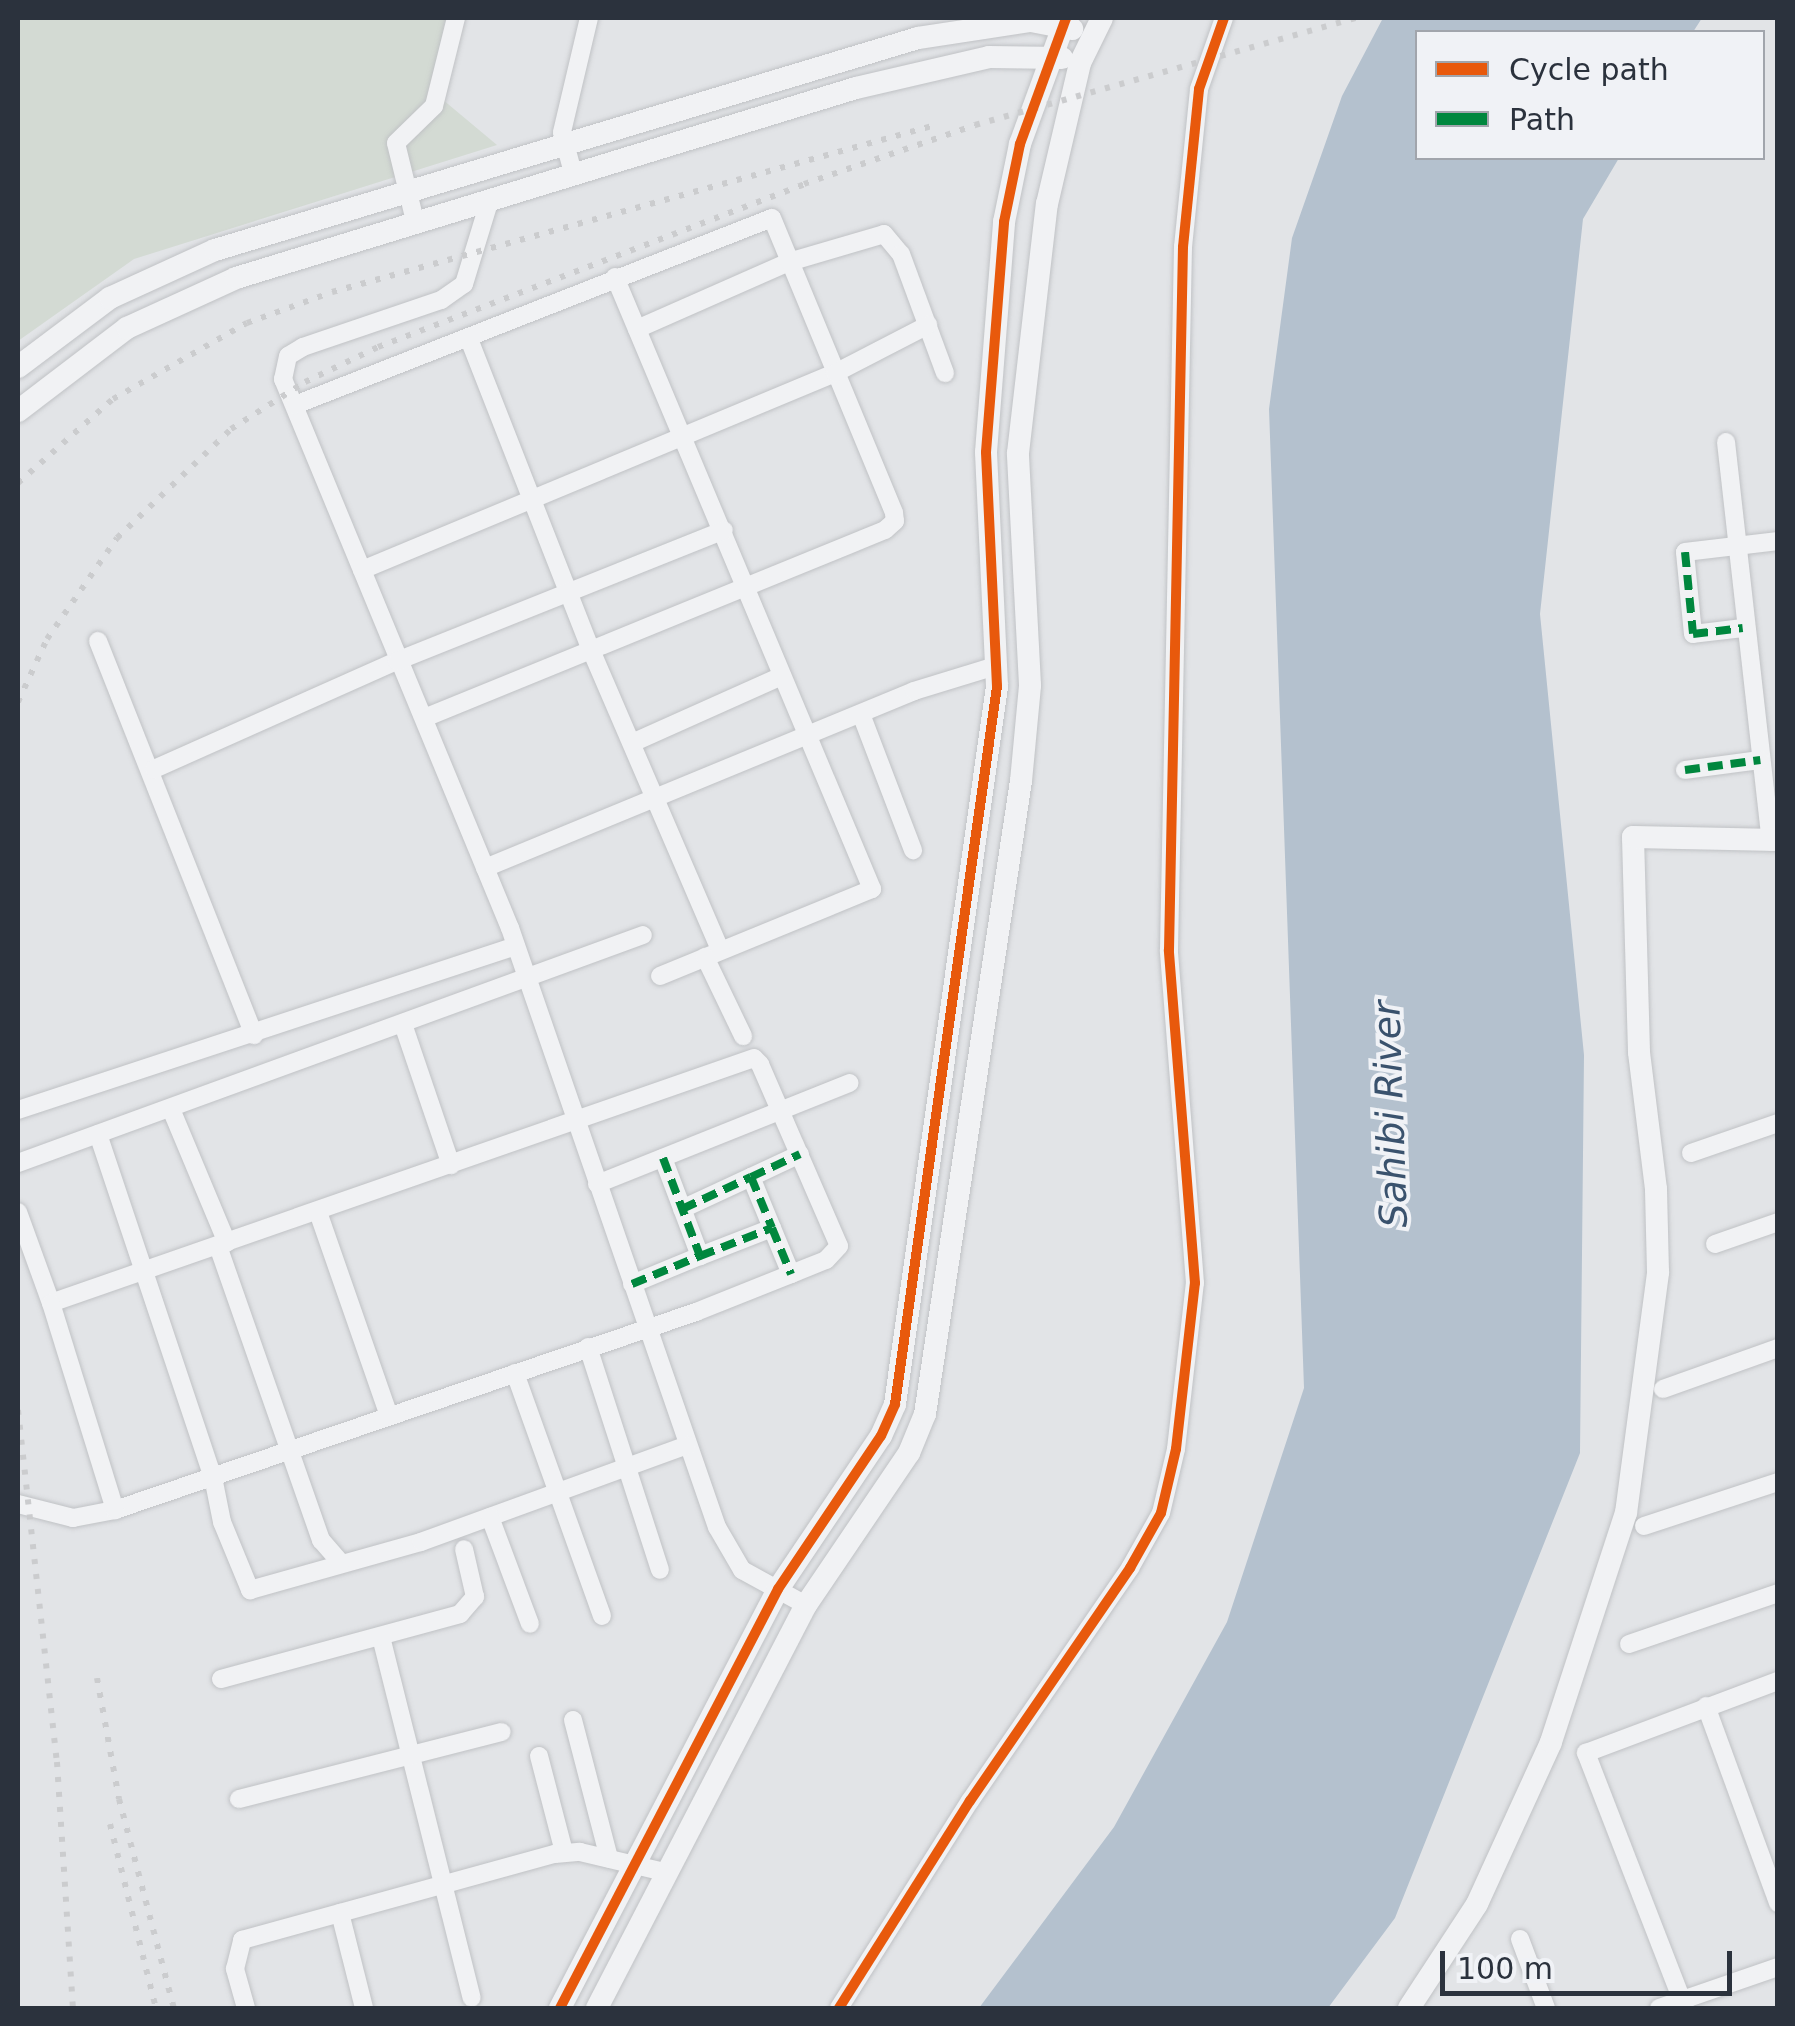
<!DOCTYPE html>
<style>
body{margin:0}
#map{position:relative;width:1795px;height:2026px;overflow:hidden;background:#e2e4e7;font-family:"DejaVu Sans",sans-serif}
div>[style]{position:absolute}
.green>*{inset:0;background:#d3dad3}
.water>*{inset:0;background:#b4c1ce}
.roads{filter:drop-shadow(0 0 2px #c0c2c5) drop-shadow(0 0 2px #c0c2c5)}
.minor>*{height:18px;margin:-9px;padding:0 9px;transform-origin:9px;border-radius:9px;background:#f1f2f4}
.tertiary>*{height:22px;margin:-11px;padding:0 11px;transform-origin:11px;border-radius:11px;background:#f1f2f4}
.rail>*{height:6px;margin-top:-3px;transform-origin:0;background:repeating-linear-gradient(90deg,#cbccce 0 5px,transparent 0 15px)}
.quiet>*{height:8px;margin-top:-4px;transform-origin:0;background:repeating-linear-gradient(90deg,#00873e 0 15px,transparent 0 23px)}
.cycleway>*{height:10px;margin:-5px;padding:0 5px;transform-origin:5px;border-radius:5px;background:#e8590c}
span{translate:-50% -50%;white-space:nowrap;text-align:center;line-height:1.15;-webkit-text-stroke:8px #f0f2f6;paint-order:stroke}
.water-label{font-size:38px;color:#3a526d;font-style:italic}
.frame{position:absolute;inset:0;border:20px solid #2b323d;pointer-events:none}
.legend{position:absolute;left:1415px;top:30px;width:350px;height:130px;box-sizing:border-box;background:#f0f2f6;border:2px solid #a1a5ac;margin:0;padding:12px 18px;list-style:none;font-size:30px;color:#2b323d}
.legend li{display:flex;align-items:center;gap:20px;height:50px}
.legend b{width:50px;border:2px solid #a1a5ac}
.scale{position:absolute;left:1440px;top:1951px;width:292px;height:45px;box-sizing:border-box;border:5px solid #2b323d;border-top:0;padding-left:12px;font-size:30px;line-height:35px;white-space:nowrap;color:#2b323d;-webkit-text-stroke:8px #f0f2f6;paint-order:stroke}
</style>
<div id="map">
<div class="green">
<i style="clip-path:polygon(18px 18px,446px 18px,430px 89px,497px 145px,134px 259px,18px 341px)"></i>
</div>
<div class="water">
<i style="clip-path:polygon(1383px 18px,1702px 18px,1693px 32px,1418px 32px,1418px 158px,1619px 158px,1583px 219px,1540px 614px,1584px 1055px,1580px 1453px,1395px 1918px,1328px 2008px,979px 2008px,1114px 1827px,1227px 1622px,1304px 1388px,1269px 409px,1292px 238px,1342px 96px)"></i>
</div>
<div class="roads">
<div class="minor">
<i style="left:573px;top:173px;width:42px;rotate:-105deg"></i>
<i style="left:562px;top:132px;width:117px;rotate:-76.7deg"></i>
<i style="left:490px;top:199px;width:89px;rotate:107deg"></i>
<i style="left:464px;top:284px;width:28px;rotate:145deg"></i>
<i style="left:441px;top:300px;width:146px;rotate:161.2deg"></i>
<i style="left:303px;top:347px;width:17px;rotate:149deg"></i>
<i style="left:288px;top:356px;width:24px;rotate:102deg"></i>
<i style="left:283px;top:379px;width:594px;rotate:67.54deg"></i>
<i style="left:510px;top:928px;width:634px;rotate:70.94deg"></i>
<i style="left:717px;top:1527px;width:50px;rotate:59.8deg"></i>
<i style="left:742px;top:1570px;width:73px;rotate:28.7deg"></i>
<i style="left:415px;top:221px;width:80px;rotate:-103.7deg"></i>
<i style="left:396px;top:143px;width:53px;rotate:-44.2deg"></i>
<i style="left:434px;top:106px;width:91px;rotate:-76deg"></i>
<i style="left:615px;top:277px;width:664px;rotate:67.22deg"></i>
<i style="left:872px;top:889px;width:229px;rotate:157.7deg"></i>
<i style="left:637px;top:329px;width:166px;rotate:-23.8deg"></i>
<i style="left:789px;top:262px;width:99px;rotate:-16.4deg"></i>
<i style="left:884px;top:234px;width:26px;rotate:50deg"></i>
<i style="left:901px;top:254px;width:127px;rotate:69.7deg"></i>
<i style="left:469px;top:339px;width:334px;rotate:68.6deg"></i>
<i style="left:591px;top:650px;width:327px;rotate:66.7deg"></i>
<i style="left:295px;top:405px;width:512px;rotate:-21.41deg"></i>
<i style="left:772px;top:218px;width:319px;rotate:67.5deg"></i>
<i style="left:894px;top:513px;width:8px;rotate:83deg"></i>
<i style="left:895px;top:521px;width:13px;rotate:138deg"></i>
<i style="left:885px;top:530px;width:498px;rotate:157.8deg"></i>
<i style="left:1726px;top:442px;width:402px;rotate:83.6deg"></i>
<i style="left:362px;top:570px;width:512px;rotate:-22.61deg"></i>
<i style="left:835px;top:373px;width:105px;rotate:-27.3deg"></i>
<i style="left:1743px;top:628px;width:50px;rotate:173.2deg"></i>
<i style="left:1693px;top:634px;width:82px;rotate:-95.6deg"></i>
<i style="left:1685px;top:552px;width:94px;rotate:-6.7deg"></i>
<i style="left:98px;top:641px;width:424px;rotate:68.4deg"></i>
<i style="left:861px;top:714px;width:146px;rotate:69.1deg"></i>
<i style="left:632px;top:743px;width:164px;rotate:-24.1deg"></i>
<i style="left:154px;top:769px;width:266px;rotate:-24deg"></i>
<i style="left:397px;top:661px;width:352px;rotate:-21.8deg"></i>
<i style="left:1685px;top:770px;width:76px;rotate:-7.6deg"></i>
<i style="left:485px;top:868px;width:464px;rotate:-22.4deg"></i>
<i style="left:914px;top:691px;width:86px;rotate:-17deg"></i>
<i style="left:705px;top:957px;width:88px;rotate:64.3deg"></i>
<i style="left:404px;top:1027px;width:146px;rotate:71.2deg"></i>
<i style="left:171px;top:1109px;width:145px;rotate:67.3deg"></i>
<i style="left:18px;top:1110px;width:524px;rotate:-18.23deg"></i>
<i style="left:98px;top:1134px;width:362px;rotate:71.5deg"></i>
<i style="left:213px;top:1477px;width:46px;rotate:78.7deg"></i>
<i style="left:222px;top:1522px;width:74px;rotate:67.6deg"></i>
<i style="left:250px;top:1590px;width:178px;rotate:-15.7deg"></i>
<i style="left:421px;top:1542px;width:283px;rotate:-20deg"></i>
<i style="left:1691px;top:1153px;width:92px;rotate:-19deg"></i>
<i style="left:663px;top:1158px;width:105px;rotate:69.3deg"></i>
<i style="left:700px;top:1256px;width:77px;rotate:-21.3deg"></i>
<i style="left:772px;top:1228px;width:50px;rotate:67.6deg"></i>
<i style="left:18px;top:1163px;width:665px;rotate:-20.04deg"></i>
<i style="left:751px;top:1177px;width:54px;rotate:-25.1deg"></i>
<i style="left:597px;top:1184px;width:272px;rotate:-21.8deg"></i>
<i style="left:682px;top:1209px;width:76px;rotate:-24.9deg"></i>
<i style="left:751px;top:1177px;width:55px;rotate:67.6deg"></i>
<i style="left:18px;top:1212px;width:97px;rotate:70.1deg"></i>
<i style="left:318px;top:1212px;width:216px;rotate:70.8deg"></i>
<i style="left:1715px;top:1244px;width:67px;rotate:-19.2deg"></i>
<i style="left:218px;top:1246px;width:312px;rotate:70.7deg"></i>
<i style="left:321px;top:1540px;width:30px;rotate:49deg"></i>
<i style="left:632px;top:1284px;width:74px;rotate:-22.4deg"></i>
<i style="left:588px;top:1347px;width:234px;rotate:72.1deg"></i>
<i style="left:515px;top:1373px;width:258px;rotate:70.3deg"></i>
<i style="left:1663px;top:1389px;width:122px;rotate:-19.6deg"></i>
<i style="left:18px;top:1504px;width:57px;rotate:14.3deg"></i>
<i style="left:73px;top:1518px;width:43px;rotate:-10.8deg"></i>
<i style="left:115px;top:1510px;width:614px;rotate:-18.82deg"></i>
<i style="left:696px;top:1312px;width:140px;rotate:-21.8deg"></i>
<i style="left:826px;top:1260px;width:19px;rotate:-47deg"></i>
<i style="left:839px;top:1246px;width:198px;rotate:-113.5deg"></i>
<i style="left:760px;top:1064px;width:8px;rotate:-135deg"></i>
<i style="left:754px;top:1058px;width:744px;rotate:160.79deg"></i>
<i style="left:51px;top:1303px;width:217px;rotate:72.8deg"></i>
<i style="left:490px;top:1517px;width:114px;rotate:69.5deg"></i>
<i style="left:1644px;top:1526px;width:141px;rotate:-18.2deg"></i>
<i style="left:381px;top:1637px;width:372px;rotate:75.9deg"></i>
<i style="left:1629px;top:1644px;width:157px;rotate:-18.9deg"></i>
<i style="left:221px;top:1679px;width:248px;rotate:-15.2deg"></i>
<i style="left:460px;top:1614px;width:23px;rotate:-49deg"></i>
<i style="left:475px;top:1597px;width:49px;rotate:-102.9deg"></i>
<i style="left:1706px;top:1706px;width:210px;rotate:69.9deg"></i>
<i style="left:573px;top:1720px;width:143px;rotate:75.4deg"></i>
<i style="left:539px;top:1756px;width:99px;rotate:75.4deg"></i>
<i style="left:239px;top:1799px;width:271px;rotate:-14.3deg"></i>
<i style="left:340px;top:1913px;width:98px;rotate:75.8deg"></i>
<i style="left:1520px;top:1939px;width:74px;rotate:69.4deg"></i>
<i style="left:246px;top:2008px;width:41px;rotate:-105.8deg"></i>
<i style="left:235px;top:1969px;width:30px;rotate:-76deg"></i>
<i style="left:242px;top:1940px;width:325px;rotate:-15.4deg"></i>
<i style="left:555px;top:1854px;width:25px;rotate:-5deg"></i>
<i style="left:580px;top:1852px;width:90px;rotate:13.4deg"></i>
<i style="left:839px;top:2008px;width:245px;rotate:-57.7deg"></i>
<i style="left:970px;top:1801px;width:283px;rotate:-55.5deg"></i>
<i style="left:1130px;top:1568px;width:63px;rotate:-60.6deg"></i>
<i style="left:1161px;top:1513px;width:66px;rotate:-76.8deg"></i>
<i style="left:1176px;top:1449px;width:167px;rotate:-83.5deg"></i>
<i style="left:1195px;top:1283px;width:334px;rotate:-94.5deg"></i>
<i style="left:1169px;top:950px;width:703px;rotate:-88.86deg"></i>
<i style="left:1183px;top:247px;width:159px;rotate:-84.2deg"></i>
<i style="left:1199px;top:89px;width:75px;rotate:-70.6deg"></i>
<i style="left:1659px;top:2008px;width:126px;rotate:-19deg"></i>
<i style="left:1685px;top:2008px;width:274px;rotate:-111.2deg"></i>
<i style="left:1586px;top:1753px;width:205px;rotate:-20.6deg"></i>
</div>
<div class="tertiary">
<i style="left:18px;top:367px;width:115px;rotate:-36.9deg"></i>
<i style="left:110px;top:298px;width:115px;rotate:-24.6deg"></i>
<i style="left:215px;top:250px;width:734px;rotate:-16.78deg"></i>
<i style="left:918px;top:38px;width:114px;rotate:-8.6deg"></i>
<i style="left:1031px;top:21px;width:42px;rotate:11deg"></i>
<i style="left:18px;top:411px;width:137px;rotate:-37.3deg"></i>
<i style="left:127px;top:328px;width:120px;rotate:-24.6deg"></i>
<i style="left:236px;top:278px;width:648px;rotate:-17.04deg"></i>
<i style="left:856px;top:88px;width:137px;rotate:-13.1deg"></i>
<i style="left:989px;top:57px;width:73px;rotate:0.8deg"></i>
<i style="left:560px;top:2008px;width:472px;rotate:-62.5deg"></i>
<i style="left:778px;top:1589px;width:184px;rotate:-56.1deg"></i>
<i style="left:881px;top:1436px;width:35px;rotate:-66deg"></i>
<i style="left:895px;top:1404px;width:725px;rotate:-81.91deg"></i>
<i style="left:997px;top:686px;width:234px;rotate:-92.7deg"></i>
<i style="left:986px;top:452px;width:231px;rotate:-85.5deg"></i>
<i style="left:1004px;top:222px;width:80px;rotate:-78.4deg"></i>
<i style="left:1020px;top:144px;width:134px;rotate:-69.9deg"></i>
<i style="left:597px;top:2008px;width:454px;rotate:-62.6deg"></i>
<i style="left:806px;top:1605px;width:184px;rotate:-55.9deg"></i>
<i style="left:909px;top:1453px;width:42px;rotate:-67.7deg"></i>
<i style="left:925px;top:1414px;width:640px;rotate:-81.38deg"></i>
<i style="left:1021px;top:781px;width:96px;rotate:-84.6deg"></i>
<i style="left:1030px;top:685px;width:232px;rotate:-93deg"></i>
<i style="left:1018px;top:453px;width:251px;rotate:-83.4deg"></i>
<i style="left:1047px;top:204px;width:145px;rotate:-76.8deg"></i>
<i style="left:1080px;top:63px;width:50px;rotate:-63.9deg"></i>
<i style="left:1409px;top:2008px;width:124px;rotate:-56.8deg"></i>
<i style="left:1477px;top:1904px;width:178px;rotate:-65.4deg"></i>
<i style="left:1551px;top:1742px;width:241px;rotate:-71.9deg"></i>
<i style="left:1626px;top:1513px;width:243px;rotate:-82.4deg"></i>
<i style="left:1658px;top:1272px;width:83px;rotate:-91.4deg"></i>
<i style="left:1656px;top:1189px;width:138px;rotate:-97.1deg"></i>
<i style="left:1639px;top:1052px;width:215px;rotate:-91.6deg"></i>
<i style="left:1633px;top:837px;width:145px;rotate:1.2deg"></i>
</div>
</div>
<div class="rail">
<i style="left:18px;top:483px;width:127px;rotate:-41.5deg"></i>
<i style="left:113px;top:399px;width:154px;rotate:-29.6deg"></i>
<i style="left:247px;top:323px;width:90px;rotate:-20deg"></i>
<i style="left:332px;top:292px;width:623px;rotate:-15.46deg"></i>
<i style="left:18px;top:702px;width:69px;rotate:-65.3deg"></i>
<i style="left:47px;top:639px;width:123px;rotate:-55.3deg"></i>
<i style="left:117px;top:538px;width:158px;rotate:-43.7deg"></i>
<i style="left:231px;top:429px;width:88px;rotate:-32.4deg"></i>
<i style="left:305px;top:382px;width:81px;rotate:-25.6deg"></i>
<i style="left:378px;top:347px;width:456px;rotate:-20.9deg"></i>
<i style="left:804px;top:184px;width:181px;rotate:-19deg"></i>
<i style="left:975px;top:125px;width:395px;rotate:-15.7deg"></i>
<i style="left:18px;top:1410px;width:354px;rotate:83.7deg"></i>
<i style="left:57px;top:1762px;width:247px;rotate:86.3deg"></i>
<i style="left:97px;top:1678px;width:123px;rotate:79.7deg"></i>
<i style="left:119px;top:1799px;width:216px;rotate:75.3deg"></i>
<i style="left:110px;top:1824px;width:190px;rotate:76deg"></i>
</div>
<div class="quiet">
<i style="left:1685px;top:552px;width:82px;rotate:84.4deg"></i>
<i style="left:1693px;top:634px;width:50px;rotate:-6.8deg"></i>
<i style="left:1685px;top:770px;width:76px;rotate:-7.6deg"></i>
<i style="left:663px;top:1158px;width:105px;rotate:69.3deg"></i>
<i style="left:700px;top:1256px;width:77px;rotate:-21.3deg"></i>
<i style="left:772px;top:1228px;width:50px;rotate:67.6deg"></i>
<i style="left:751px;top:1177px;width:54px;rotate:-25.1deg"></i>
<i style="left:682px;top:1209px;width:76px;rotate:-24.9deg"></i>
<i style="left:751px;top:1177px;width:55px;rotate:67.6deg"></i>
<i style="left:632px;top:1284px;width:74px;rotate:-22.4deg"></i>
</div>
<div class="cycleway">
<i style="left:560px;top:2008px;width:472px;rotate:-62.5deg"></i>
<i style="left:778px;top:1589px;width:184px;rotate:-56.1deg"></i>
<i style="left:881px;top:1436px;width:35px;rotate:-66deg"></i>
<i style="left:895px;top:1404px;width:725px;rotate:-81.91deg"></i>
<i style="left:997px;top:686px;width:234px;rotate:-92.7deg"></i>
<i style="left:986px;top:452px;width:231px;rotate:-85.5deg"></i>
<i style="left:1004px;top:222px;width:80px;rotate:-78.4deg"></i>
<i style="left:1020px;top:144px;width:134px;rotate:-69.9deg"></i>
<i style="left:839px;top:2008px;width:245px;rotate:-57.7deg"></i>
<i style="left:970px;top:1801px;width:283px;rotate:-55.5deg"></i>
<i style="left:1130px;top:1568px;width:63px;rotate:-60.6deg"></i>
<i style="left:1161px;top:1513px;width:66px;rotate:-76.8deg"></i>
<i style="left:1176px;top:1449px;width:167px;rotate:-83.5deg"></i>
<i style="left:1195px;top:1283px;width:334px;rotate:-94.5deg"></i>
<i style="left:1169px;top:950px;width:703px;rotate:-88.86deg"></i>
<i style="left:1183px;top:247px;width:159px;rotate:-84.2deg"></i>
<i style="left:1199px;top:89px;width:75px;rotate:-70.6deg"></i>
</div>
<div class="water-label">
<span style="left:1391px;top:1114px;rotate:-92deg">Sahibi River</span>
</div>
<div class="frame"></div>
<ul class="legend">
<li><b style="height:12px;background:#e8590c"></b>Cycle path</li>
<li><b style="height:12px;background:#00873e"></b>Path</li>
</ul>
<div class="scale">100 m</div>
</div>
